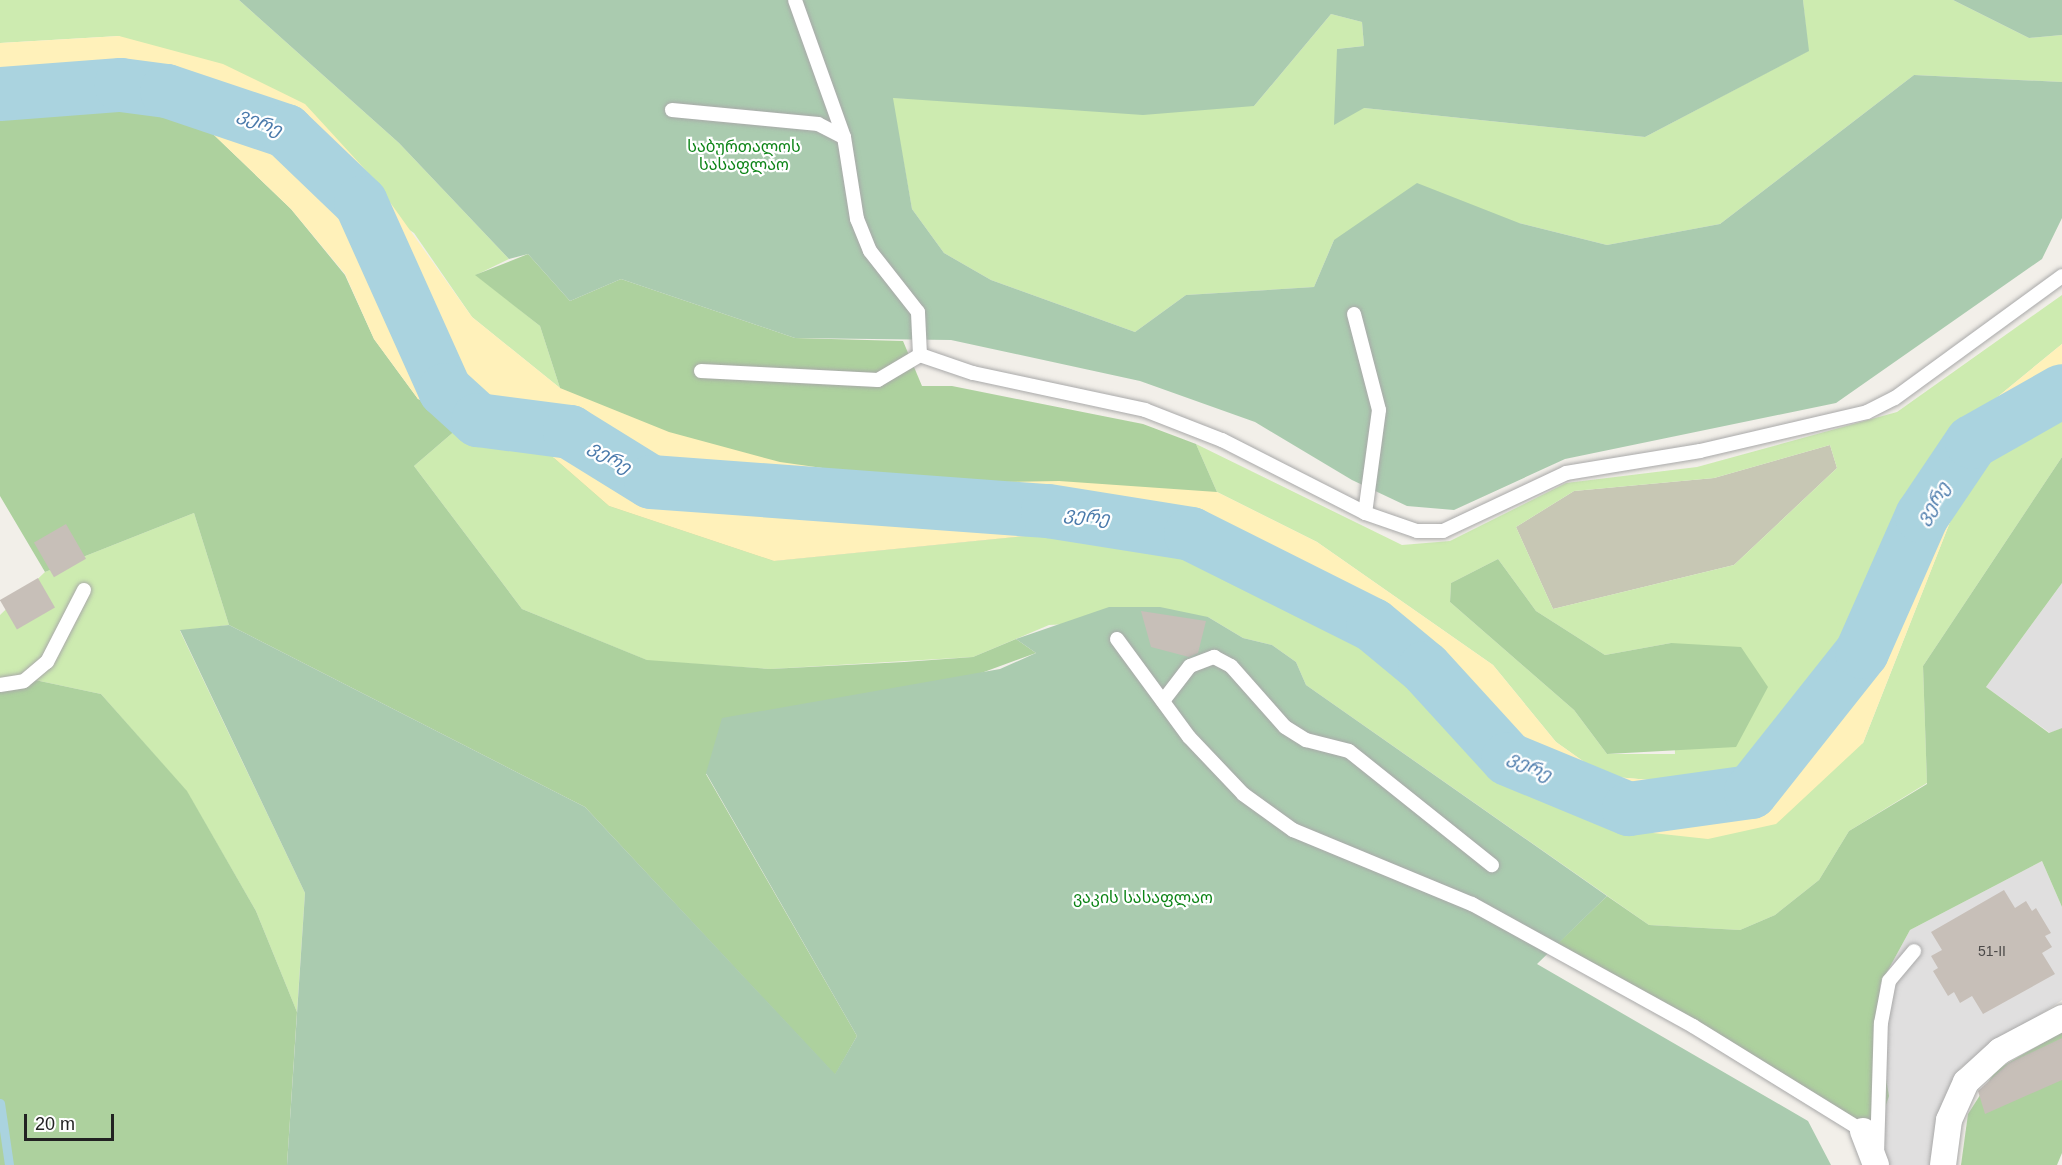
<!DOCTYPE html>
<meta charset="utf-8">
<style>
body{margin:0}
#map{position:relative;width:2062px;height:1165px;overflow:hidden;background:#f2efe9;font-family:Helvetica,"Noto Sans Georgian",sans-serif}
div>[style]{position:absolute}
.residential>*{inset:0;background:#e0dfdf}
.construction>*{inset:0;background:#c7c7b4}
.grass>*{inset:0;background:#cdebb0}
.forest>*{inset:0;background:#add19e}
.sand>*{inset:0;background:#fff1ba}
.cemetery>*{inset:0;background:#aacbaf}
.stream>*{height:9px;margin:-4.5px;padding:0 4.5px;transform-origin:4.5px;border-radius:4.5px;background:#aad3df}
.river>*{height:54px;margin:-27px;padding:0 27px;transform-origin:27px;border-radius:27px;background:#aad3df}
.building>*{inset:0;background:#c7bfb8;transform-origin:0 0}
.roads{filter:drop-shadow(0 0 2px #a9a9a9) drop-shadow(0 0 2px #a9a9a9)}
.lane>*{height:14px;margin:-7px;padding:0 7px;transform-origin:7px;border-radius:7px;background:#fff}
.street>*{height:26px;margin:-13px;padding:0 13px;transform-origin:13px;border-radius:13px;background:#fff}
span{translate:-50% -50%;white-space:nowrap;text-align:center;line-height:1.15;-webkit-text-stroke:4.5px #fff;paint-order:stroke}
.number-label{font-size:14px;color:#4b4948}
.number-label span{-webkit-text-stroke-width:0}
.park-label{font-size:16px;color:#0c8416}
.water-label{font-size:18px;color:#4a7aab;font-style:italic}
.scale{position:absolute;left:24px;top:1114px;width:90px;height:27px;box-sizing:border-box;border:3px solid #222;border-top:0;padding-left:8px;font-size:18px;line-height:21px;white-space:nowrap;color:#222;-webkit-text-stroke:4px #fff;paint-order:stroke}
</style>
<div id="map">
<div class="residential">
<i style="clip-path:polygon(2062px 583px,2062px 728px,2050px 733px,1986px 687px)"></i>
<i style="clip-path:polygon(2042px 861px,2062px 907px,2062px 1000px,1960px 1068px,1939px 1111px,1933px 1165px,1885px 1165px,1876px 1135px,1880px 985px,1910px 930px)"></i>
</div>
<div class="construction">
<i style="clip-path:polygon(1830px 445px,1837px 468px,1734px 565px,1553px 609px,1516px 527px,1574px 491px,1714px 478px)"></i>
</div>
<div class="grass">
<i style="clip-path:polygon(0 0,239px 0,399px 143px,509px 259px,476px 275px,540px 326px,560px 388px,472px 317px,414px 233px,119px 36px,0 43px)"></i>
<i style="clip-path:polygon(1803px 0,1953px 0,2029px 38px,2062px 35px,2062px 82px,1914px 75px,1720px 224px,1607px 245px,1519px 223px,1334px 240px,1314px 287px,1186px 295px,1135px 332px,991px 280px,944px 253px,912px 209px,892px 98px,1254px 106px,1331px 14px,1362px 22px,1364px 46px,1337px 49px,1364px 108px,1645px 137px,1808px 51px)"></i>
<i style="clip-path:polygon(evenodd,2062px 295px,2062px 344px,1945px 440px,1855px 637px,1794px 725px,1738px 778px,1673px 782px,1604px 776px,1556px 742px,1493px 665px,1317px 542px,1217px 492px,1196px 444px,1402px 545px,1450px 541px,1566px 483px,1697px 467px,1897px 412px,2062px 295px,1830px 445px,1837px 468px,1734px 565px,1553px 609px,1516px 527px,1574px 491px,1714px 478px,1830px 445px,2062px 295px,1498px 559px,1536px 611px,1605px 655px,1671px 643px,1675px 754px,1607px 754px,1574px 710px,1450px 602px,1451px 583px,1498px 559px)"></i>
<i style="clip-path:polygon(2062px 412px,2062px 457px,1923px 666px,1927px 783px,1849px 831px,1819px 880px,1775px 915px,1740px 930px,1649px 925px,1306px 685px,1296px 662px,1272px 645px,1243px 638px,1208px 617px,1049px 625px,973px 657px,770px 669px,649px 661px,522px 609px,414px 466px,471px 417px,534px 426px,554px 458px,774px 561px,1035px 535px,1173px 547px,1299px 605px,1416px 680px,1494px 768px,1616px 829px,1863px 743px,1952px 517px,1991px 459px)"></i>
<i style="clip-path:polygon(194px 513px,229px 625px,180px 631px,305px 893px,297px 1012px,256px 911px,187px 792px,101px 694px,35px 680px,0 680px,0 615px,45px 572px)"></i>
</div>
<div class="forest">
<i style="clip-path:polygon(73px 99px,189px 111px,291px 209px,345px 275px,374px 339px,418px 399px,471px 417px,414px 466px,522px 609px,647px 660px,770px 669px,904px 662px,973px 657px,1016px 639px,1036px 653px,706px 774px,857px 1036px,835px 1075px,585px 807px,229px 625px,194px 513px,45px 572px,0 496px,0 121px)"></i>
<i style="clip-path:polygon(528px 254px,570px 301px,621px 279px,795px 338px,903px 341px,922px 386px,952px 386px,1143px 424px,1196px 444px,1217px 492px,1103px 541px,1035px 535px,774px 561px,609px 506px,554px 458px,560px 388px,540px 326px,475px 275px)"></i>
<i style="clip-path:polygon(2062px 457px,2062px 583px,1986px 687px,2049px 733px,2062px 728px,2062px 907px,2042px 861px,1910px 930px,1880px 985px,1880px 1045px,1889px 1096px,1876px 1135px,1553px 948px,1607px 896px,1649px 925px,1740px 930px,1775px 915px,1819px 880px,1849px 831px,1927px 784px,1923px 666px)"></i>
<i style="clip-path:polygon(1498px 559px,1536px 611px,1605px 655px,1671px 643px,1741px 647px,1768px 687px,1736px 747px,1607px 754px,1574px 710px,1450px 602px,1451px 583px)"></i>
<i style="clip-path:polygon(0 680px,35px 680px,101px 694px,187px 791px,256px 911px,297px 1012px,287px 1165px,0 1165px)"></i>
<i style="clip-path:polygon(2062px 1032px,2062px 1153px,2057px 1165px,1961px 1165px,1968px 1114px,1996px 1070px)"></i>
</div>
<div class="sand">
<i style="clip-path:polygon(119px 36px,223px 64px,305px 104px,372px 177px,472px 317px,560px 388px,669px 432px,780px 462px,929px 483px,1059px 481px,1217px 492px,1317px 542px,1493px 665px,1556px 742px,1604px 776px,1673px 782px,1738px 778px,1794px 725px,1855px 637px,1945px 440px,2062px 344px,2062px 412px,1991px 459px,1952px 517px,1863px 743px,1776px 824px,1708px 839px,1616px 829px,1493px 768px,1416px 680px,1299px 605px,1173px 547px,1035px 535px,774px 561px,609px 506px,554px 458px,534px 426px,471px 417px,418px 399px,374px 339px,345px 274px,291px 209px,189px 111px,73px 99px,0 121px,0 43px)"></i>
</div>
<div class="cemetery">
<i style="clip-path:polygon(239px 0,1803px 0,1809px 51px,1645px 137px,1364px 108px,1334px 125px,1337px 49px,1364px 46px,1362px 22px,1331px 14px,1254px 106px,1143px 115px,893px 98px,912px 209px,944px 253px,991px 280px,1135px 332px,1186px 295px,1314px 287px,1334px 240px,1417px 183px,1519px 223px,1607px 245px,1720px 224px,1914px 75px,2062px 82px,2062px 218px,2042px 259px,1836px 403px,1565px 459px,1454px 510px,1407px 506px,1352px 480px,1255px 422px,1140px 381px,951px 340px,795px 338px,621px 279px,570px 301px,528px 254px,509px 259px,399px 143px)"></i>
<i style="clip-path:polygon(1953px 0,2062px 0,2062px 35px,2029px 38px)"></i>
<i style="clip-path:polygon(1109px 607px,1160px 607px,1208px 617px,1243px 638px,1272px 645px,1296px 662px,1306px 685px,1607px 896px,1537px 964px,1808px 1121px,1831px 1165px,287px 1165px,305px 893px,180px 630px,229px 625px,585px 807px,835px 1074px,857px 1036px,706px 773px,722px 718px,1000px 669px,1036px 653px,1016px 639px)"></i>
</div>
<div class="stream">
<i style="left:0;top:1103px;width:63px;rotate:81.7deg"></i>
</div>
<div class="river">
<i style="left:0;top:94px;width:121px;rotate:-4.3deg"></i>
<i style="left:121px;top:85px;width:46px;rotate:7.4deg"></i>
<i style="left:167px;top:91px;width:126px;rotate:18.6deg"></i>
<i style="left:286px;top:131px;width:104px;rotate:43.8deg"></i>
<i style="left:361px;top:203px;width:205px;rotate:65.8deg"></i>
<i style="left:445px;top:390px;width:45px;rotate:42.3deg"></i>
<i style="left:478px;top:420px;width:93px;rotate:7.4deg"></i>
<i style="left:570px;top:432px;width:95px;rotate:31.7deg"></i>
<i style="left:651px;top:482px;width:398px;rotate:4.2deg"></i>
<i style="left:1048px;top:511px;width:145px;rotate:9.1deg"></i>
<i style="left:1191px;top:534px;width:203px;rotate:26.6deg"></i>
<i style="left:1373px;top:625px;width:67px;rotate:39.6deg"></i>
<i style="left:1425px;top:668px;width:123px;rotate:47.6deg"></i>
<i style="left:1508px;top:759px;width:131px;rotate:22.5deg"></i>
<i style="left:1629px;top:809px;width:123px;rotate:-7.9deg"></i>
<i style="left:1751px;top:792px;width:179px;rotate:-51.6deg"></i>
<i style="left:1862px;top:652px;width:149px;rotate:-66.2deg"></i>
<i style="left:1922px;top:516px;width:89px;rotate:-56deg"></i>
<i style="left:1972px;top:442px;width:103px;rotate:-29.5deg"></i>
</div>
<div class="building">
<i style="left:66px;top:524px;width:40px;height:37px;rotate:60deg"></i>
<i style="left:38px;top:578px;width:34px;height:44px;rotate:60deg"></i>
<i style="clip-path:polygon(1141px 611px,1206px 621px,1198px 653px,1189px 657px,1151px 647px)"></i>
<i style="clip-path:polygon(2004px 890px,2015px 908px,2026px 901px,2032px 911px,2036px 908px,2051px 933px,2045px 936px,2052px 947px,2042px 953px,2055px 974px,1983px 1014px,1972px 996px,1960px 1003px,1954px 992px,1948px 996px,1933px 971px,1938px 968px,1931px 956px,1942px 950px,1931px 932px)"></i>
<i style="clip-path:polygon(2062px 1038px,2062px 1080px,1985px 1114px,1978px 1091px,2009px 1063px)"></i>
</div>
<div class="roads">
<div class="lane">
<i style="left:672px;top:110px;width:147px;rotate:5.5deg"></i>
<i style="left:818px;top:124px;width:29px;rotate:27deg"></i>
<i style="left:1354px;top:314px;width:99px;rotate:75.4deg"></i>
<i style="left:1379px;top:410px;width:104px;rotate:97.7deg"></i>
<i style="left:920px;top:355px;width:56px;rotate:18.8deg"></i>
<i style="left:973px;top:373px;width:176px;rotate:12.1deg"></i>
<i style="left:1145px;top:410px;width:83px;rotate:21.3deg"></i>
<i style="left:1222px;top:440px;width:161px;rotate:27deg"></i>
<i style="left:1365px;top:513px;width:55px;rotate:19.1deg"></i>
<i style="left:1417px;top:531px;width:26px"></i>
<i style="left:1443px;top:531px;width:136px;rotate:-25.2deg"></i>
<i style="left:1566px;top:473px;width:136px;rotate:-9.3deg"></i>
<i style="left:1700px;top:451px;width:171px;rotate:-13.1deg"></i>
<i style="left:1867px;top:412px;width:31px;rotate:-27deg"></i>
<i style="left:1895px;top:398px;width:207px;rotate:-36.1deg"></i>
<i style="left:701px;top:371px;width:177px;rotate:2.9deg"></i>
<i style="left:878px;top:380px;width:49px;rotate:-30.8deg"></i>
<i style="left:920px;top:355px;width:43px;rotate:-92.7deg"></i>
<i style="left:918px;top:312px;width:78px;rotate:-128.2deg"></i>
<i style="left:870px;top:251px;width:35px;rotate:-112deg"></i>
<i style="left:857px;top:219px;width:83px;rotate:-99deg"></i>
<i style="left:844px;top:137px;width:145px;rotate:-109.7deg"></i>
<i style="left:1117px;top:639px;width:122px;rotate:53.7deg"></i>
<i style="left:1189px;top:737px;width:79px;rotate:46.5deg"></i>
<i style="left:1243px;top:794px;width:62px;rotate:35.8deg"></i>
<i style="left:1293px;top:830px;width:194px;rotate:22.5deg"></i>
<i style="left:1472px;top:904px;width:252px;rotate:28.9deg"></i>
<i style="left:1693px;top:1026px;width:200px;rotate:31.7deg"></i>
<i style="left:0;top:685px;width:24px;rotate:-9deg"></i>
<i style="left:24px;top:681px;width:30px;rotate:-40deg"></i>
<i style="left:47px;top:662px;width:81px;rotate:-62.8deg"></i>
<i style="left:1163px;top:701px;width:44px;rotate:-52.4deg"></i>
<i style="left:1190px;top:666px;width:26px;rotate:-21deg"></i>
<i style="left:1214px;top:657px;width:19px;rotate:28deg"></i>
<i style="left:1231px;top:666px;width:81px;rotate:48.5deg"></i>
<i style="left:1285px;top:727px;width:25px;rotate:32deg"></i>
<i style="left:1306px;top:740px;width:44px;rotate:14.3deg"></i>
<i style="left:1349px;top:751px;width:183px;rotate:38.6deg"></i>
<i style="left:1877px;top:1154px;width:131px;rotate:-88.3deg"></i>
<i style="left:1881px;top:1023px;width:43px;rotate:-79.2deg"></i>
<i style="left:1889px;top:981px;width:39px;rotate:-50deg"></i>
</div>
<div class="street">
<i style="left:1863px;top:1131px;width:36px;rotate:69deg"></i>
<i style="left:1943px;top:1165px;width:45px;rotate:-82.4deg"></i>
<i style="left:1949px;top:1120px;width:42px;rotate:-65.9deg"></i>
<i style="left:1966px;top:1082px;width:46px;rotate:-42.4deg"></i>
<i style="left:2000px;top:1051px;width:70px;rotate:-28deg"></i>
</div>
</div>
<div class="number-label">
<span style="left:1992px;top:951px">51-II</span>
</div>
<div class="park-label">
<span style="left:744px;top:156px">საბურთალოს<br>სასაფლაო</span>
<span style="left:1143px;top:898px">ვაკის სასაფლაო</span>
</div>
<div class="water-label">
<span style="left:260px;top:122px;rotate:23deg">ვერე</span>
<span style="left:610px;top:457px;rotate:32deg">ვერე</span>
<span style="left:1933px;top:503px;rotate:-58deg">ვერე</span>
<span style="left:1087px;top:516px;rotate:7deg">ვერე</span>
<span style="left:1530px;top:766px;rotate:26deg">ვერე</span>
</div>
<div class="scale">20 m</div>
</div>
